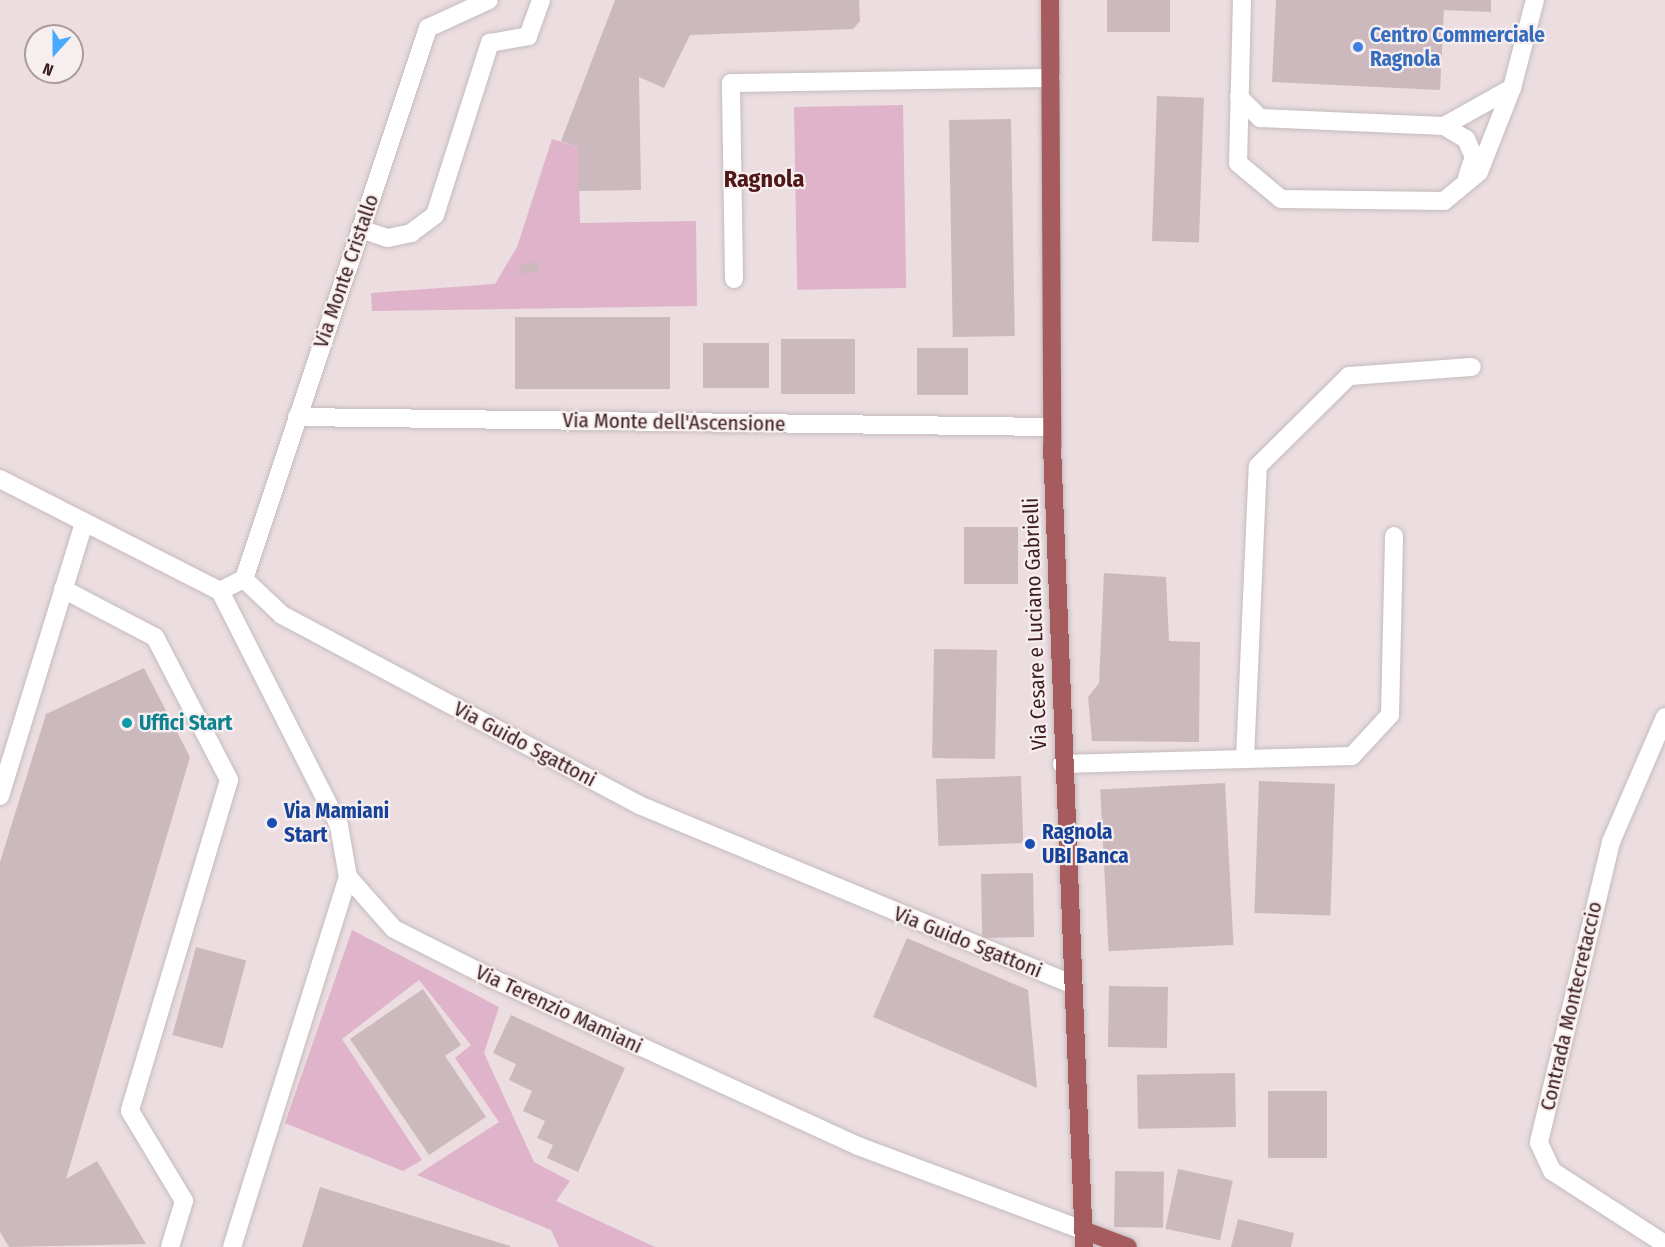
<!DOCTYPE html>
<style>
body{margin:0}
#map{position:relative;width:1665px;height:1247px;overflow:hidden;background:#ebdde0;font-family:"Fira Sans Condensed",sans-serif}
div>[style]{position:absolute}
.green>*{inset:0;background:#dfb3c9;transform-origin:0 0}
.building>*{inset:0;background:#ccb9bd;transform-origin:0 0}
.roads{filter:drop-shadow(0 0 2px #c4bbbc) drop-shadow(0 0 2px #c4bbbc)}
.minor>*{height:18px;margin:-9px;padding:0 9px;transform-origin:9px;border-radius:9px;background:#fff}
.major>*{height:18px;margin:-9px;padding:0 9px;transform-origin:9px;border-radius:9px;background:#a65c5e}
.dots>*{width:16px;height:16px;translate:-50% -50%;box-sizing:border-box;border:3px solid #f7eef0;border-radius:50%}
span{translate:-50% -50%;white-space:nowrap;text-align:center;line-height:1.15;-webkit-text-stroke:4.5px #f7eef0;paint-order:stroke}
.shop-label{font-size:21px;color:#366cbe;font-weight:700}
.left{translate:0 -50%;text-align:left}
.street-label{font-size:21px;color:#3c1d1e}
.culture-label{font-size:21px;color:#0d838f;font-weight:700}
.transit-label{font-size:21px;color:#164399;font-weight:700}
.quarter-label{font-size:24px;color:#501718;font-weight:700}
.north{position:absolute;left:24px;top:24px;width:60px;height:60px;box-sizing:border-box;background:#f7eef0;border:2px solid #ac9a9c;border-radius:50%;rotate:201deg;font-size:16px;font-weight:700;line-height:24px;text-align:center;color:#3c1d1e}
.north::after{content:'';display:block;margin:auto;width:21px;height:27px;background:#47a9ff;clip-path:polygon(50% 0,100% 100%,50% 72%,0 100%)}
</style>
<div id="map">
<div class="green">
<i style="left:903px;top:105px;width:183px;height:109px;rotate:89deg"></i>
<i style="clip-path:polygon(552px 139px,578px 147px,580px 223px,696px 221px,697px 306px,372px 311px,371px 293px,495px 284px,517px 247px)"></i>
<i style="clip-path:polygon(352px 930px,499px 1007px,484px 1053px,534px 1162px,570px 1181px,556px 1201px,655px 1247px,559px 1247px,551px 1230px,417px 1175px,499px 1122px,455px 1058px,471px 1045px,419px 980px,342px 1039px,422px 1160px,403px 1171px,285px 1123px)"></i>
</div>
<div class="building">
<i style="clip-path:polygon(615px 0,859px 0,860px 21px,853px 29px,690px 35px,664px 88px,639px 77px,641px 190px,578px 191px,578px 147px,561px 141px)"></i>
<i style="left:1107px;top:0;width:63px;height:32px"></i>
<i style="clip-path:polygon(1276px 0,1491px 0,1491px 12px,1444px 10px,1440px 90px,1272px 82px)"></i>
<i style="left:1157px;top:96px;width:47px;height:145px;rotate:2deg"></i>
<i style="left:1011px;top:119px;width:217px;height:62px;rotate:89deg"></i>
<i style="left:538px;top:262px;width:10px;height:18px;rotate:84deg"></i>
<i style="left:515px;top:317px;width:155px;height:72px"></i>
<i style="left:781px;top:339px;width:74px;height:55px"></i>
<i style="left:703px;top:343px;width:66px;height:45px"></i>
<i style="left:917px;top:348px;width:51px;height:47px"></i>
<i style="left:964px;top:527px;width:54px;height:57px"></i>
<i style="clip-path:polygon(1104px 573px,1166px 577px,1169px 641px,1200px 642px,1199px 742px,1092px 741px,1088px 697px,1099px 683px)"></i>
<i style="left:934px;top:649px;width:63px;height:109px;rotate:1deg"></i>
<i style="clip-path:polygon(144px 668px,190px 757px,66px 1179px,97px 1161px,146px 1244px,9px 1247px,0 1232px,0 862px,46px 714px)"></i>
<i style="left:1021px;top:776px;width:67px;height:85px;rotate:88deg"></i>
<i style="left:1259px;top:781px;width:76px;height:132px;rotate:2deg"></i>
<i style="left:1225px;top:783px;width:162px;height:125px;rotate:87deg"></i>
<i style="left:1033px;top:873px;width:64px;height:52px;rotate:89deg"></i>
<i style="clip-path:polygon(907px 938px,1028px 990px,1037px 1088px,873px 1017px)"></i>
<i style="left:196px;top:947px;width:52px;height:91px;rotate:15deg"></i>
<i style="left:1109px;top:986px;width:59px;height:61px;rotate:1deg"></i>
<i style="clip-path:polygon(423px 989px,461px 1045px,445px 1056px,486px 1117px,429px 1155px,350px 1039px)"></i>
<i style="clip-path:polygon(511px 1015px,625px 1068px,578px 1172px,547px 1158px,553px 1145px,537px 1138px,545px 1121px,523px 1111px,532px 1091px,509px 1080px,516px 1064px,493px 1053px)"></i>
<i style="left:1235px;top:1073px;width:54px;height:98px;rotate:89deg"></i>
<i style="left:1268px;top:1091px;width:59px;height:67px"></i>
<i style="left:1178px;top:1169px;width:56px;height:61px;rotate:12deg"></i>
<i style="left:1115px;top:1171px;width:49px;height:56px;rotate:1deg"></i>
<i style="clip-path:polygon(320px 1187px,510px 1246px,510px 1247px,302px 1247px)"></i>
<i style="clip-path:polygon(1238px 1219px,1294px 1233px,1291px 1247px,1231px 1247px)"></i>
</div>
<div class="roads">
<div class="minor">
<i style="left:1242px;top:0;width:163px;rotate:91.4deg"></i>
<i style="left:1238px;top:163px;width:56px;rotate:39.9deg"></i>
<i style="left:1281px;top:199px;width:163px;rotate:0.7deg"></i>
<i style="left:1444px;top:201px;width:45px;rotate:-39.6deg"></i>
<i style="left:1479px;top:172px;width:90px;rotate:-68.6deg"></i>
<i style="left:1512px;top:88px;width:91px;rotate:-75.4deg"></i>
<i style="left:1239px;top:97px;width:30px;rotate:45deg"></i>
<i style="left:1260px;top:118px;width:184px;rotate:2.5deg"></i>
<i style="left:1444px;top:126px;width:78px;rotate:-29.2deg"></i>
<i style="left:1444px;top:126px;width:26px;rotate:31deg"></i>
<i style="left:1466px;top:139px;width:20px;rotate:66deg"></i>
<i style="left:1474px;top:157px;width:21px;rotate:109deg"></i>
<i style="left:360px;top:229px;width:29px;rotate:18deg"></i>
<i style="left:388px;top:238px;width:24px;rotate:-12deg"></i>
<i style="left:411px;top:233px;width:30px;rotate:-37deg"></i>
<i style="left:435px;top:215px;width:181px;rotate:-72.3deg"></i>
<i style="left:490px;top:43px;width:39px;rotate:-10deg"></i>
<i style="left:528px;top:36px;width:38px;rotate:-70deg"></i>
<i style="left:734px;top:279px;width:196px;rotate:-90.9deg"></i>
<i style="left:731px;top:83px;width:320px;rotate:-0.9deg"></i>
<i style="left:297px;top:417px;width:755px;rotate:0.76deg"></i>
<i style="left:0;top:479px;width:247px;rotate:27deg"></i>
<i style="left:244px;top:579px;width:581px;rotate:-71.53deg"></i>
<i style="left:428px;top:28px;width:67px;rotate:-24.7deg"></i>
<i style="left:63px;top:589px;width:104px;rotate:27.6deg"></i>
<i style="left:155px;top:637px;width:161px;rotate:62.6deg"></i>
<i style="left:229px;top:780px;width:345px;rotate:106.7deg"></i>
<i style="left:130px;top:1111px;width:105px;rotate:59deg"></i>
<i style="left:184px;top:1201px;width:48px;rotate:106.9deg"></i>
<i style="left:220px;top:591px;width:263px;rotate:63.1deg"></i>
<i style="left:339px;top:826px;width:52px;rotate:80deg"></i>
<i style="left:348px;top:877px;width:69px;rotate:48.5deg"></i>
<i style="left:394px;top:929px;width:109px;rotate:26.8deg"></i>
<i style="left:491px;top:978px;width:404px;rotate:24.6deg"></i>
<i style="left:858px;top:1146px;width:240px;rotate:20.5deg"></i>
<i style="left:220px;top:591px;width:27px;rotate:-27deg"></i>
<i style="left:244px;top:579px;width:52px;rotate:43.5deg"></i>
<i style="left:282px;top:615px;width:404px;rotate:28deg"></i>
<i style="left:639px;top:805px;width:471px;rotate:22.5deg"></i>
<i style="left:1665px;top:717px;width:136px;rotate:113.4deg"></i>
<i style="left:1611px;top:842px;width:309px;rotate:103.5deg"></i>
<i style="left:1539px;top:1143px;width:31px;rotate:65deg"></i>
<i style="left:1552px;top:1171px;width:135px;rotate:32.9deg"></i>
<i style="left:1245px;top:759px;width:107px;rotate:-1.6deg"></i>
<i style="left:1352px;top:756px;width:56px;rotate:-47.2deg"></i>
<i style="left:1390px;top:715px;width:179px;rotate:-88.7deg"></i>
<i style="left:1062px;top:764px;width:183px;rotate:-1.6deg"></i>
<i style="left:1245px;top:759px;width:293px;rotate:-87.5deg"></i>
<i style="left:1258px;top:466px;width:128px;rotate:-44.7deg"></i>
<i style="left:1349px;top:376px;width:123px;rotate:-4.2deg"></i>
<i style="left:0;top:796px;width:286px;rotate:-72.9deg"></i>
<i style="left:232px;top:1247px;width:388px;rotate:-72.6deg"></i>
</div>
<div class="major">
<i style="left:1050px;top:0;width:446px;rotate:89.7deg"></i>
<i style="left:1052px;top:446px;width:802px;rotate:87.71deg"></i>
<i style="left:1083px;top:1230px;width:48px;rotate:20.7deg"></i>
</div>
</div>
<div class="dots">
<i style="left:1358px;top:47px;background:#3f7fe0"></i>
<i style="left:127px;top:723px;background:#0f9aa8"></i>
<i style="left:272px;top:823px;background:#1a4fb4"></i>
<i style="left:1030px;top:844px;background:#1a4fb4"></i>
</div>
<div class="shop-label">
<span class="left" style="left:1370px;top:47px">Centro Commerciale<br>Ragnola</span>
</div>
<div class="street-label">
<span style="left:346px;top:271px;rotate:-71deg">Via Monte Cristallo</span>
<span style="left:674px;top:422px;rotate:1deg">Via Monte dell'Ascensione</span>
<span style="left:1035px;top:624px;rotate:-92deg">Via Cesare e Luciano Gabrielli</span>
<span style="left:525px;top:744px;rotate:28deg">Via Guido Sgattoni</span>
<span style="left:968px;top:942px;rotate:22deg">Via Guido Sgattoni</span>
<span style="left:1571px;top:1006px;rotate:-77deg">Contrada Montecretaccio</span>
<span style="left:559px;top:1009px;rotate:25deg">Via Terenzio Mamiani</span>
</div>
<div class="culture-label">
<span class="left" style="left:139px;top:723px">Uffici Start</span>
</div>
<div class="transit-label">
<span class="left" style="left:284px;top:823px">Via Mamiani<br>Start</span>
<span class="left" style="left:1042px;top:844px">Ragnola<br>UBI Banca</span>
</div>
<div class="quarter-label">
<span style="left:764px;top:180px">Ragnola</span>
</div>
<div class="north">N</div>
</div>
